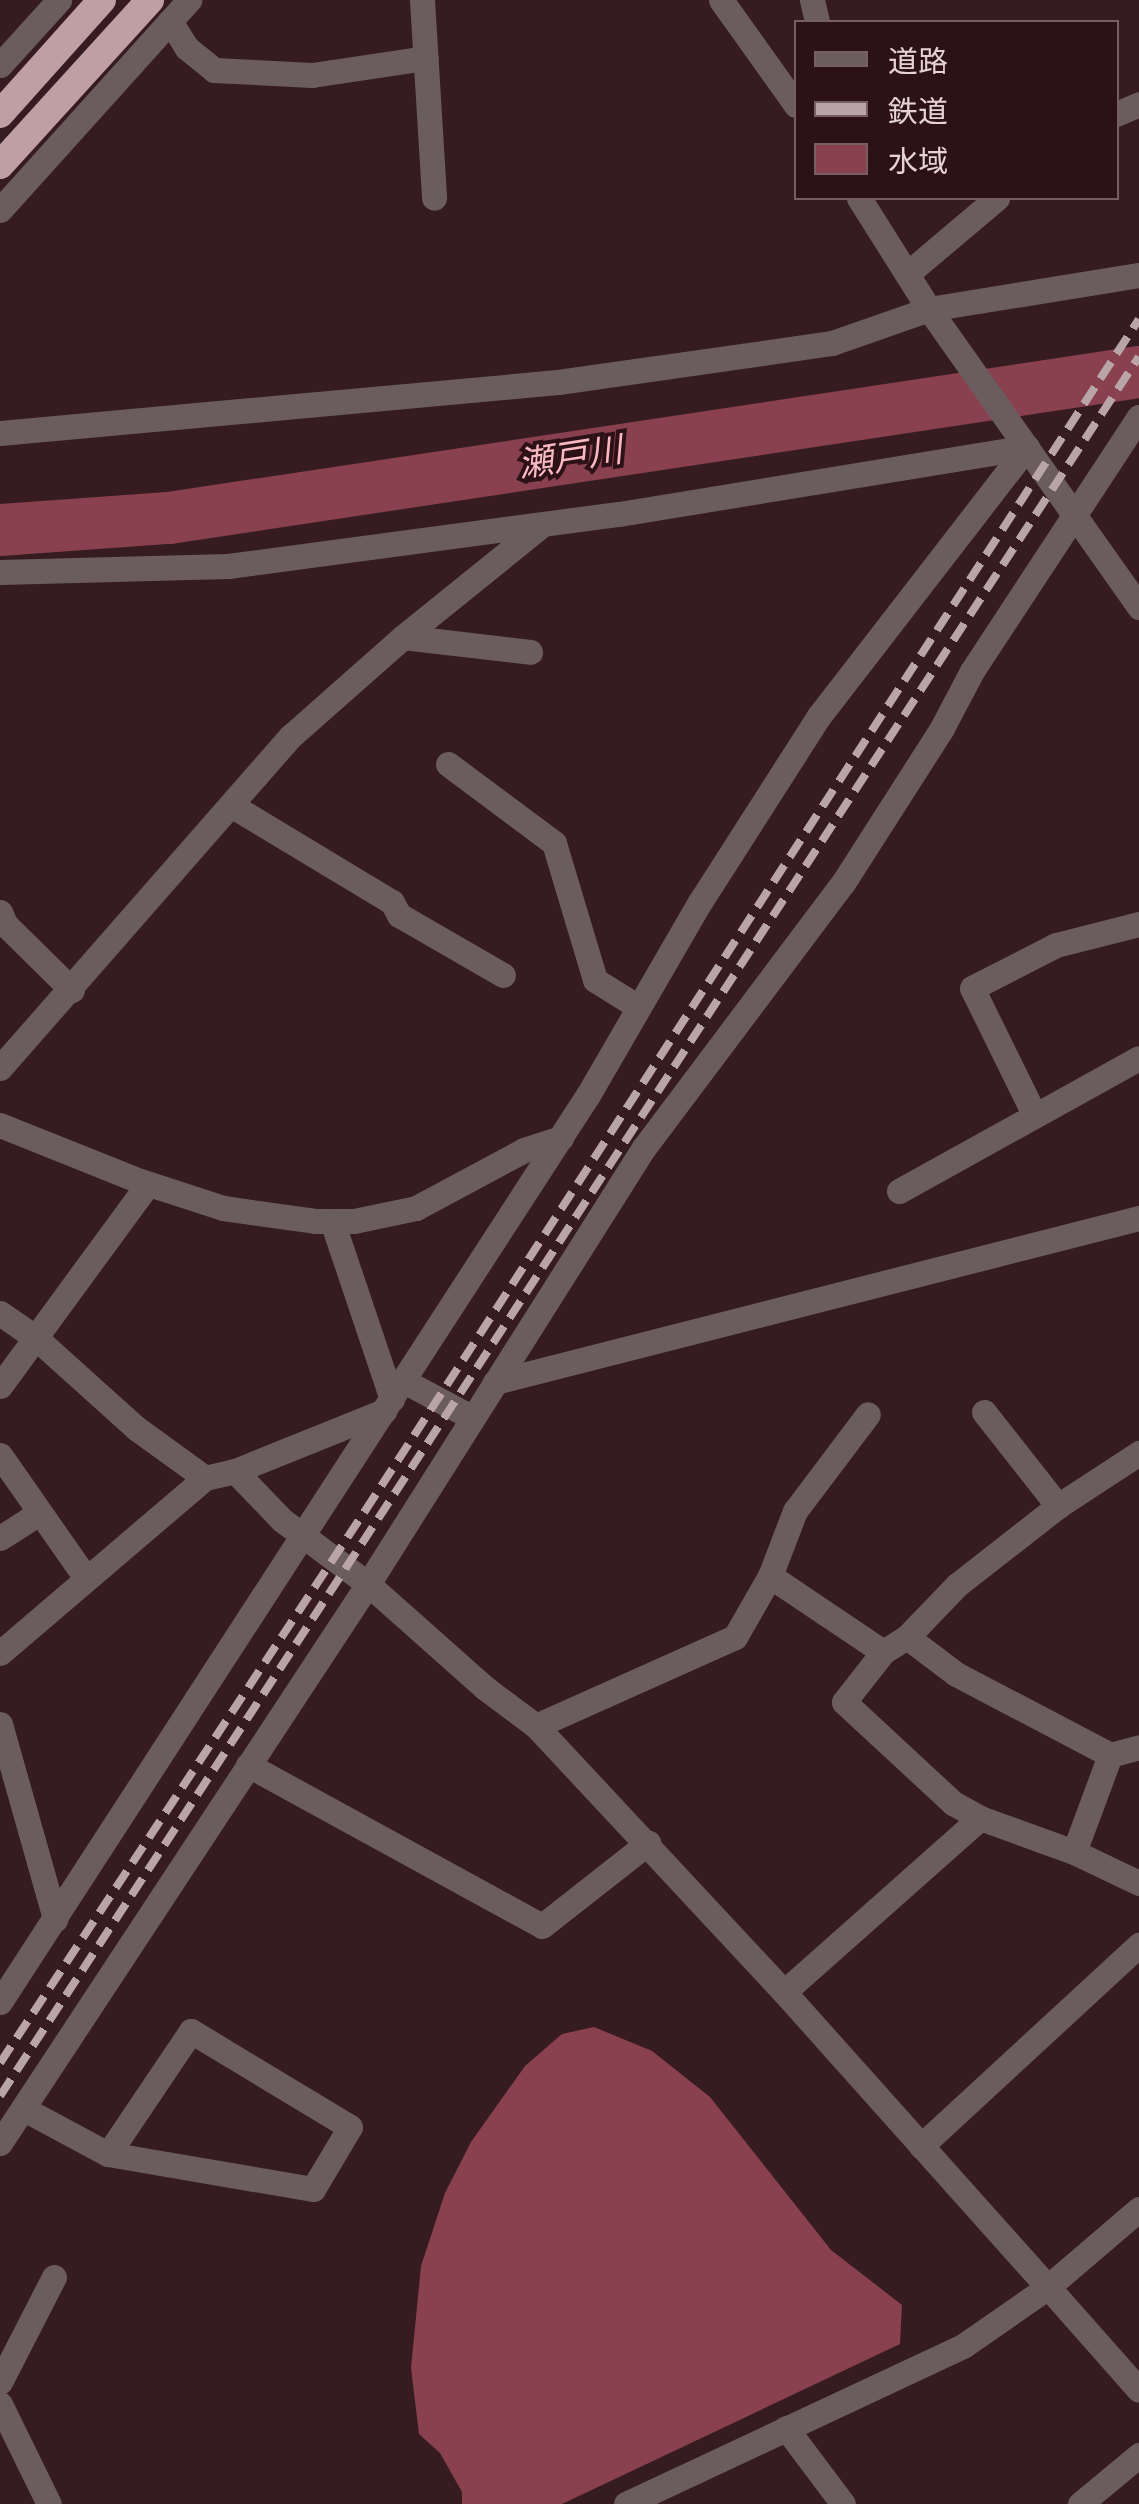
<!DOCTYPE html>
<meta charset="utf-8">
<style>
body{margin:0}
#map{position:relative;width:1139px;height:2504px;overflow:hidden;background:#361c20;font-family:Merriweather,"Noto Sans JP",serif}
div>[style]{position:absolute}
.water>*{inset:0;background:#89414f}
.river>*{height:52px;margin:-26px;padding:0 26px;transform-origin:26px;border-radius:26px;background:#89414f}
.minor>*{height:25px;margin:-12.5px;padding:0 12.5px;transform-origin:12.5px;border-radius:12.5px;background:#6b5d5f}
.tertiary>*{height:25px;margin:-12.5px;padding:0 12.5px;transform-origin:12.5px;border-radius:12.5px;background:#6b5d5f}
.trunk>*{height:28px;margin:-14px;padding:0 14px;transform-origin:14px;border-radius:14px;background:#c09fa4}
.rail>*{height:8px;margin-top:-4px;transform-origin:0;background:repeating-linear-gradient(90deg,#b9a5a7 0 20px,transparent 0 30px)}
span{translate:-50% -50%;white-space:nowrap;text-align:center;line-height:1.15;-webkit-text-stroke:8px #2c1217;paint-order:stroke}
.water-label{font-size:35px;color:#fab8c1;font-style:italic}
.legend{position:absolute;left:794px;top:20px;width:325px;height:180px;box-sizing:border-box;background:#2c1217;border:2px solid #765f63;margin:0;padding:12px 18px;list-style:none;font-size:30px;color:#e5d2d4}
.legend li{display:flex;align-items:center;gap:20px;height:50px}
.legend b{width:50px;border:2px solid #765f63}
</style>
<div id="map">
<div class="water">
<i style="clip-path:polygon(594px 2027px,652px 2051px,710px 2097px,831px 2250px,902px 2305px,900px 2344px,562px 2504px,462px 2504px,462px 2492px,440px 2453px,419px 2434px,411px 2368px,421px 2266px,445px 2193px,471px 2142px,525px 2066px,562px 2034px)"></i>
</div>
<div class="river">
<i style="left:0;top:530px;width:169px;rotate:-4.1deg"></i>
<i style="left:169px;top:518px;width:981px;rotate:-8.56deg"></i>
</div>
<div class="minor">
<i style="left:422px;top:0;width:198px;rotate:86.5deg"></i>
<i style="left:812px;top:0;width:23px;rotate:77deg"></i>
<i style="left:170px;top:21px;width:32px;rotate:58deg"></i>
<i style="left:187px;top:48px;width:35px;rotate:39deg"></i>
<i style="left:214px;top:70px;width:98px;rotate:2.9deg"></i>
<i style="left:312px;top:75px;width:115px;rotate:-8.5deg"></i>
<i style="left:0;top:65px;width:88px;rotate:-47.8deg"></i>
<i style="left:1116px;top:114px;width:25px;rotate:-23deg"></i>
<i style="left:0;top:210px;width:283px;rotate:-48deg"></i>
<i style="left:907px;top:274px;width:118px;rotate:-40.2deg"></i>
<i style="left:0;top:433px;width:560px;rotate:-5.22deg"></i>
<i style="left:558px;top:382px;width:277px;rotate:-8.1deg"></i>
<i style="left:832px;top:343px;width:103px;rotate:-19.3deg"></i>
<i style="left:929px;top:309px;width:213px;rotate:-9.2deg"></i>
<i style="left:0;top:572px;width:228px;rotate:-1.5deg"></i>
<i style="left:228px;top:566px;width:394px;rotate:-7.6deg"></i>
<i style="left:619px;top:514px;width:413px;rotate:-9.3deg"></i>
<i style="left:403px;top:637px;width:128px;rotate:6.7deg"></i>
<i style="left:448px;top:764px;width:132px;rotate:36.7deg"></i>
<i style="left:554px;top:843px;width:143px;rotate:73.3deg"></i>
<i style="left:595px;top:980px;width:49px;rotate:31.8deg"></i>
<i style="left:231px;top:805px;width:188px;rotate:31.1deg"></i>
<i style="left:392px;top:902px;width:15px;rotate:62deg"></i>
<i style="left:399px;top:915px;width:120px;rotate:30deg"></i>
<i style="left:0;top:912px;width:13px;rotate:67deg"></i>
<i style="left:5px;top:924px;width:94px;rotate:44.6deg"></i>
<i style="left:0;top:1068px;width:441px;rotate:-48.8deg"></i>
<i style="left:291px;top:736px;width:149px;rotate:-41.5deg"></i>
<i style="left:403px;top:637px;width:179px;rotate:-38.9deg"></i>
<i style="left:1034px;top:1114px;width:140px;rotate:-116.2deg"></i>
<i style="left:972px;top:988px;width:94px;rotate:-27.1deg"></i>
<i style="left:1056px;top:945px;width:86px;rotate:-14.2deg"></i>
<i style="left:0;top:1125px;width:151px;rotate:21.8deg"></i>
<i style="left:140px;top:1181px;width:87px;rotate:18deg"></i>
<i style="left:223px;top:1208px;width:93px;rotate:8deg"></i>
<i style="left:315px;top:1221px;width:39px"></i>
<i style="left:354px;top:1221px;width:63px;rotate:-11.8deg"></i>
<i style="left:416px;top:1208px;width:123px;rotate:-28.2deg"></i>
<i style="left:524px;top:1150px;width:39px;rotate:-18deg"></i>
<i style="left:899px;top:1191px;width:274px;rotate:-29deg"></i>
<i style="left:332px;top:1221px;width:188px;rotate:71.4deg"></i>
<i style="left:0;top:1313px;width:44px;rotate:34.8deg"></i>
<i style="left:36px;top:1338px;width:135px;rotate:42deg"></i>
<i style="left:136px;top:1428px;width:85px;rotate:35.9deg"></i>
<i style="left:404px;top:1381px;width:78px;rotate:28.2deg"></i>
<i style="left:495px;top:1382px;width:665px;rotate:-14.29deg"></i>
<i style="left:0;top:1386px;width:250px;rotate:-53.8deg"></i>
<i style="left:984px;top:1412px;width:120px;rotate:51.8deg"></i>
<i style="left:1058px;top:1506px;width:97px;rotate:-33.2deg"></i>
<i style="left:0;top:1455px;width:149px;rotate:55.1deg"></i>
<i style="left:235px;top:1471px;width:68px;rotate:46.2deg"></i>
<i style="left:282px;top:1520px;width:107px;rotate:36.7deg"></i>
<i style="left:368px;top:1584px;width:157px;rotate:41.6deg"></i>
<i style="left:485px;top:1688px;width:64px;rotate:36.7deg"></i>
<i style="left:536px;top:1726px;width:218px;rotate:-24.1deg"></i>
<i style="left:735px;top:1637px;width:70px;rotate:-60.2deg"></i>
<i style="left:770px;top:1576px;width:136px;rotate:33.9deg"></i>
<i style="left:883px;top:1652px;width:28px;rotate:-32deg"></i>
<i style="left:907px;top:1637px;width:61px;rotate:37.1deg"></i>
<i style="left:956px;top:1674px;width:174px;rotate:27.7deg"></i>
<i style="left:1110px;top:1755px;width:30px;rotate:-15deg"></i>
<i style="left:0;top:1538px;width:46px;rotate:-32.7deg"></i>
<i style="left:770px;top:1576px;width:70px;rotate:-69deg"></i>
<i style="left:795px;top:1511px;width:121px;rotate:-53deg"></i>
<i style="left:907px;top:1637px;width:72px;rotate:-46.1deg"></i>
<i style="left:957px;top:1585px;width:128px;rotate:-38deg"></i>
<i style="left:883px;top:1652px;width:63px;rotate:128deg"></i>
<i style="left:844px;top:1702px;width:149px;rotate:42.8deg"></i>
<i style="left:953px;top:1803px;width:31px;rotate:29deg"></i>
<i style="left:0;top:1653px;width:270px;rotate:-40.5deg"></i>
<i style="left:205px;top:1478px;width:31px;rotate:-13deg"></i>
<i style="left:235px;top:1471px;width:161px;rotate:-21.9deg"></i>
<i style="left:0;top:1724px;width:203px;rotate:74.2deg"></i>
<i style="left:536px;top:1726px;width:364px;rotate:47deg"></i>
<i style="left:784px;top:1992px;width:396px;rotate:48.2deg"></i>
<i style="left:1048px;top:2287px;width:103px;rotate:145.2deg"></i>
<i style="left:963px;top:2346px;width:372px;rotate:154.9deg"></i>
<i style="left:248px;top:1765px;width:335px;rotate:28.7deg"></i>
<i style="left:542px;top:1926px;width:135px;rotate:-38.1deg"></i>
<i style="left:1074px;top:1852px;width:103px;rotate:-69.6deg"></i>
<i style="left:784px;top:1992px;width:262px;rotate:-41.6deg"></i>
<i style="left:980px;top:1818px;width:100px;rotate:19.9deg"></i>
<i style="left:1074px;top:1852px;width:72px;rotate:25.5deg"></i>
<i style="left:0;top:2002px;width:1081px;rotate:-57.05deg"></i>
<i style="left:588px;top:1095px;width:223px;rotate:-59.9deg"></i>
<i style="left:700px;top:902px;width:221px;rotate:-57.4deg"></i>
<i style="left:819px;top:716px;width:340px;rotate:-52.3deg"></i>
<i style="left:24px;top:2109px;width:95px;rotate:28.2deg"></i>
<i style="left:108px;top:2154px;width:208px;rotate:9.7deg"></i>
<i style="left:313px;top:2189px;width:72px;rotate:-59.2deg"></i>
<i style="left:350px;top:2127px;width:186px;rotate:-148.9deg"></i>
<i style="left:191px;top:2031px;width:148px;rotate:124deg"></i>
<i style="left:0;top:2143px;width:669px;rotate:-56.64deg"></i>
<i style="left:368px;top:1584px;width:515px;rotate:-57.7deg"></i>
<i style="left:643px;top:1149px;width:333px;rotate:-53.1deg"></i>
<i style="left:843px;top:883px;width:184px;rotate:-57.4deg"></i>
<i style="left:942px;top:728px;width:64px;rotate:-62.2deg"></i>
<i style="left:972px;top:671px;width:304px;rotate:-56.7deg"></i>
<i style="left:921px;top:2146px;width:297px;rotate:-42.7deg"></i>
<i style="left:1139px;top:2209px;width:120px;rotate:139.4deg"></i>
<i style="left:1048px;top:2287px;width:137px;rotate:48.5deg"></i>
<i style="left:0;top:2382px;width:118px;rotate:-62.8deg"></i>
<i style="left:0;top:2404px;width:111px;rotate:63.9deg"></i>
<i style="left:786px;top:2428px;width:95px;rotate:53.1deg"></i>
<i style="left:1080px;top:2504px;width:77px;rotate:-39.7deg"></i>
</div>
<div class="tertiary">
<i style="left:721px;top:0;width:129px;rotate:54.5deg"></i>
<i style="left:859px;top:198px;width:131px;rotate:57.8deg"></i>
<i style="left:929px;top:309px;width:365px;rotate:54.8deg"></i>
</div>
<div class="trunk">
<i style="left:0;top:114px;width:153px;rotate:-48.2deg"></i>
<i style="left:0;top:165px;width:223px;rotate:-47.7deg"></i>
</div>
<div class="rail">
<i style="left:0;top:2063px;width:662px;rotate:-56.53deg"></i>
<i style="left:365px;top:1511px;width:1421px;rotate:-57deg"></i>
<i style="left:0;top:2096px;width:2079px;rotate:-56.78deg"></i>
</div>
<div class="water-label">
<span style="left:570px;top:457px;rotate:-9deg">瀬戸川</span>
</div>
<ul class="legend">
<li><b style="height:12px;background:#6b5d5f"></b>道路</li>
<li><b style="height:12px;background:#b9a5a7"></b>鉄道</li>
<li><b style="height:28px;background:#89414f"></b>水域</li>
</ul>
</div>
